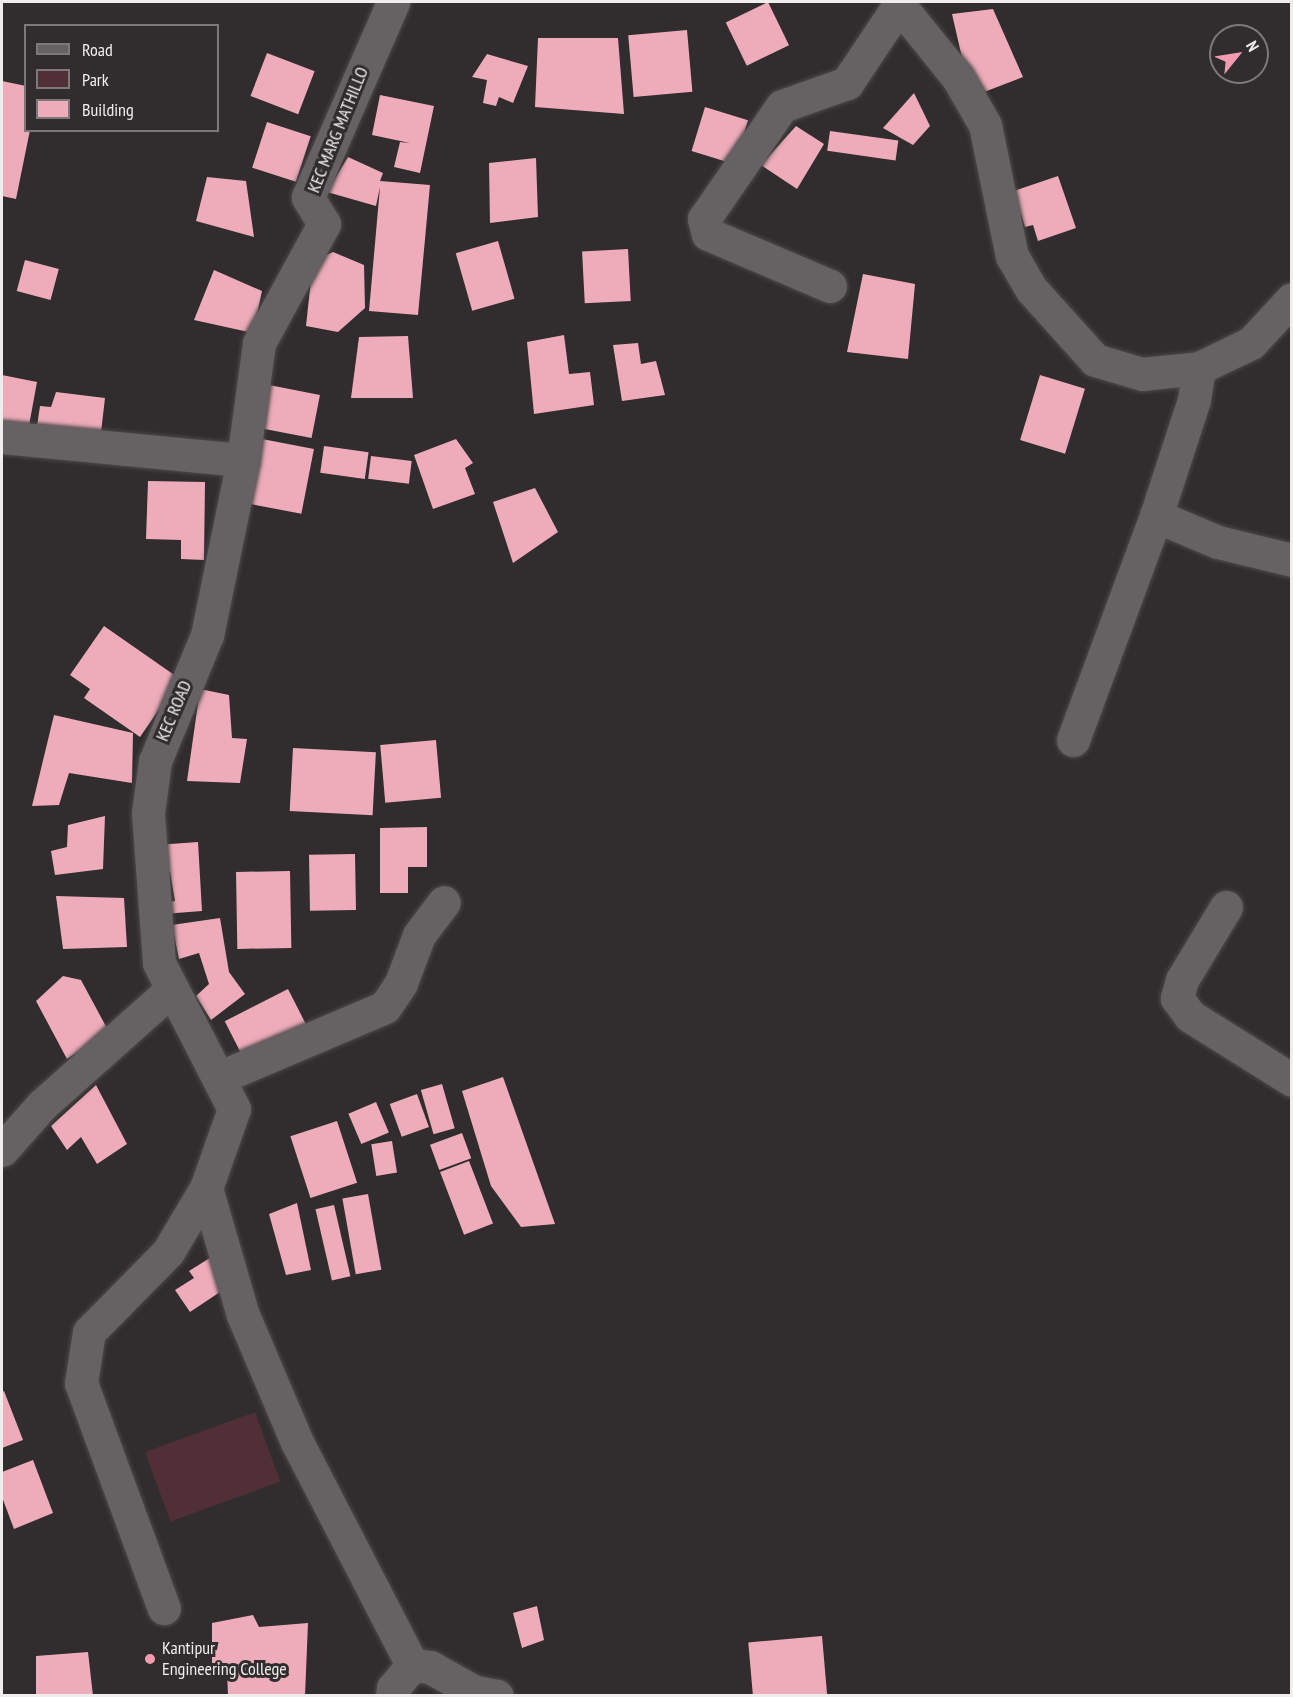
<!DOCTYPE html>
<style>
body{margin:0}
#map{position:relative;width:1293px;height:1697px;overflow:hidden;background:#312c2d;font-family:"PT Sans Narrow",sans-serif}
div>[style]{position:absolute}
.green>*{inset:0;background:#502f37;transform-origin:0 0}
.building>*{inset:0;background:#eeacbb;transform-origin:0 0}
.roads{filter:drop-shadow(0 0 2px #4d4949) drop-shadow(0 0 2px #4d4949)}
.minor>*{height:33px;margin:-16.5px;padding:0 16.5px;transform-origin:16.5px;border-radius:16.5px;background:#666162}
.dots>*{width:16px;height:16px;translate:-50% -50%;box-sizing:border-box;border:3px solid #312c2d;border-radius:50%}
span{translate:-50% -50%;white-space:nowrap;text-align:center;line-height:1.15;-webkit-text-stroke:6px #312c2d;paint-order:stroke}
.street-label{font-size:18px;color:#f0eded}
.poi-label{font-size:18px;color:#f0eded}
.left{translate:0 -50%;text-align:left}
.frame{position:absolute;inset:0;border:3px solid #f0eded;pointer-events:none}
.legend{position:absolute;left:24px;top:24px;width:195px;height:108px;box-sizing:border-box;background:#312c2d;border:2px solid #7d797a;margin:0;padding:8px 10px;list-style:none;font-size:18px;color:#f0eded}
.legend li{display:flex;align-items:center;gap:12px;height:30px}
.legend b{width:30px;border:2px solid #7d797a}
.north{position:absolute;left:1209px;top:24px;width:60px;height:60px;box-sizing:border-box;background:#312c2d;border:2px solid #7d797a;border-radius:50%;rotate:60deg;font-size:16px;font-weight:700;line-height:24px;text-align:center;color:#f0eded}
.north::after{content:'';display:block;margin:auto;width:21px;height:27px;background:#f29aaf;clip-path:polygon(50% 0,100% 100%,50% 72%,0 100%)}
</style>
<div id="map">
<div class="green">
<i style="left:255px;top:1412px;width:74px;height:117px;rotate:70deg"></i>
</div>
<div class="building">
<i style="left:768px;top:2px;width:48px;height:47px;rotate:64deg"></i>
<i style="clip-path:polygon(993px 9px,1023px 77px,971px 97px,952px 14px)"></i>
<i style="left:687px;top:30px;width:62px;height:59px;rotate:85deg"></i>
<i style="clip-path:polygon(538px 38px,618px 38px,624px 114px,535px 107px)"></i>
<i style="left:267px;top:53px;width:51px;height:46px;rotate:21deg"></i>
<i style="clip-path:polygon(487px 54px,528px 66px,513px 103px,499px 97px,496px 106px,483px 103px,487px 80px,472px 77px)"></i>
<i style="clip-path:polygon(2px 81px,26px 86px,26px 130px,30px 130px,16px 199px,2px 196px)"></i>
<i style="clip-path:polygon(914px 93px,930px 126px,913px 145px,883px 128px)"></i>
<i style="clip-path:polygon(380px 95px,434px 106px,420px 173px,394px 167px,400px 142px,410px 143px,372px 135px)"></i>
<i style="left:705px;top:107px;width:45px;height:46px;rotate:17deg"></i>
<i style="left:267px;top:122px;width:46px;height:48px;rotate:18deg"></i>
<i style="clip-path:polygon(796px 126px,824px 144px,797px 189px,761px 165px)"></i>
<i style="left:830px;top:131px;width:69px;height:20px;rotate:8deg"></i>
<i style="clip-path:polygon(348px 157px,383px 173px,380px 181px,430px 185px,418px 315px,369px 311px,380px 187px,376px 206px,327px 192px)"></i>
<i style="clip-path:polygon(536px 158px,538px 217px,490px 223px,489px 163px)"></i>
<i style="clip-path:polygon(1058px 176px,1076px 228px,1038px 241px,1033px 225px,1025px 227px,1021px 214px,1011px 218px,1002px 195px)"></i>
<i style="clip-path:polygon(207px 177px,246px 181px,254px 237px,196px 221px)"></i>
<i style="left:498px;top:241px;width:60px;height:44px;rotate:74deg"></i>
<i style="left:628px;top:249px;width:52px;height:46px;rotate:87deg"></i>
<i style="clip-path:polygon(333px 252px,364px 265px,365px 308px,338px 332px,306px 326px,313px 261px)"></i>
<i style="left:25px;top:260px;width:35px;height:32px;rotate:15deg"></i>
<i style="clip-path:polygon(214px 270px,262px 291px,253px 333px,194px 320px)"></i>
<i style="clip-path:polygon(863px 274px,915px 284px,908px 359px,847px 352px)"></i>
<i style="clip-path:polygon(564px 335px,569px 374px,590px 372px,594px 405px,534px 414px,527px 342px)"></i>
<i style="clip-path:polygon(408px 336px,413px 398px,351px 398px,359px 337px)"></i>
<i style="clip-path:polygon(638px 343px,641px 364px,656px 361px,665px 395px,622px 401px,613px 345px)"></i>
<i style="clip-path:polygon(2px 375px,37px 382px,28px 431px,2px 425px)"></i>
<i style="left:1040px;top:375px;width:47px;height:68px;rotate:17deg"></i>
<i style="left:264px;top:384px;width:57px;height:44px;rotate:11deg"></i>
<i style="clip-path:polygon(56px 392px,105px 398px,100px 441px,36px 433px,40px 406px,51px 407px)"></i>
<i style="left:257px;top:438px;width:58px;height:66px;rotate:11deg"></i>
<i style="clip-path:polygon(456px 439px,473px 463px,465px 468px,475px 494px,433px 509px,414px 455px)"></i>
<i style="left:324px;top:446px;width:45px;height:27px;rotate:8deg"></i>
<i style="left:371px;top:456px;width:41px;height:23px;rotate:7deg"></i>
<i style="clip-path:polygon(148px 481px,205px 482px,204px 560px,181px 559px,181px 540px,146px 539px)"></i>
<i style="clip-path:polygon(535px 488px,558px 532px,513px 563px,493px 502px)"></i>
<i style="clip-path:polygon(104px 626px,180px 679px,140px 737px,84px 698px,90px 689px,70px 675px)"></i>
<i style="clip-path:polygon(200px 689px,229px 695px,232px 738px,247px 739px,240px 783px,187px 781px)"></i>
<i style="clip-path:polygon(54px 715px,133px 733px,132px 783px,69px 773px,59px 805px,32px 806px)"></i>
<i style="left:436px;top:740px;width:58px;height:56px;rotate:85deg"></i>
<i style="left:293px;top:748px;width:83px;height:63px;rotate:3deg"></i>
<i style="clip-path:polygon(105px 816px,103px 869px,55px 875px,51px 851px,67px 847px,68px 825px)"></i>
<i style="clip-path:polygon(427px 827px,427px 867px,408px 867px,408px 893px,380px 893px,380px 828px)"></i>
<i style="clip-path:polygon(198px 842px,202px 911px,163px 914px,160px 903px,175px 901px,170px 872px,158px 874px,156px 845px)"></i>
<i style="left:355px;top:854px;width:56px;height:46px;rotate:89deg"></i>
<i style="left:290px;top:871px;width:77px;height:54px;rotate:89deg"></i>
<i style="clip-path:polygon(56px 896px,124px 898px,127px 947px,63px 949px)"></i>
<i style="clip-path:polygon(220px 918px,229px 972px,245px 994px,211px 1020px,196px 996px,209px 984px,199px 953px,179px 959px,172px 925px)"></i>
<i style="clip-path:polygon(63px 976px,81px 980px,109px 1032px,67px 1059px,36px 1001px)"></i>
<i style="left:288px;top:989px;width:42px;height:71px;rotate:63deg"></i>
<i style="clip-path:polygon(503px 1077px,555px 1224px,521px 1227px,491px 1186px,462px 1091px)"></i>
<i style="left:442px;top:1084px;width:46px;height:22px;rotate:74deg"></i>
<i style="clip-path:polygon(96px 1085px,127px 1144px,97px 1164px,81px 1137px,67px 1150px,51px 1126px)"></i>
<i style="left:417px;top:1094px;width:35px;height:29px;rotate:70deg"></i>
<i style="left:376px;top:1102px;width:33px;height:30px;rotate:67deg"></i>
<i style="left:337px;top:1121px;width:65px;height:49px;rotate:72deg"></i>
<i style="left:462px;top:1133px;width:27px;height:34px;rotate:70deg"></i>
<i style="left:392px;top:1141px;width:32px;height:21px;rotate:81deg"></i>
<i style="left:469px;top:1161px;width:67px;height:31px;rotate:69deg"></i>
<i style="left:368px;top:1194px;width:77px;height:26px;rotate:80deg"></i>
<i style="clip-path:polygon(297px 1203px,311px 1270px,286px 1275px,269px 1214px)"></i>
<i style="left:334px;top:1205px;width:73px;height:19px;rotate:77deg"></i>
<i style="clip-path:polygon(213px 1256px,232px 1284px,190px 1312px,175px 1290px,194px 1278px,189px 1271px)"></i>
<i style="clip-path:polygon(4px 1391px,23px 1440px,2px 1448px,2px 1392px)"></i>
<i style="clip-path:polygon(33px 1460px,53px 1513px,14px 1529px,2px 1497px,2px 1472px)"></i>
<i style="clip-path:polygon(537px 1606px,544px 1640px,522px 1648px,513px 1613px)"></i>
<i style="clip-path:polygon(253px 1615px,259px 1627px,308px 1623px,305px 1696px,228px 1696px,227px 1669px,212px 1668px,212px 1623px)"></i>
<i style="left:822px;top:1636px;width:60px;height:74px;rotate:85deg"></i>
<i style="clip-path:polygon(88px 1652px,93px 1696px,36px 1696px,36px 1656px)"></i>
</div>
<div class="roads">
<div class="minor">
<i style="left:900px;top:6px;width:92px;rotate:51.1deg"></i>
<i style="left:958px;top:78px;width:54px;rotate:60.1deg"></i>
<i style="left:985px;top:125px;width:134px;rotate:78.4deg"></i>
<i style="left:1012px;top:256px;width:39px;rotate:60deg"></i>
<i style="left:1032px;top:290px;width:94px;rotate:48deg"></i>
<i style="left:1095px;top:360px;width:49px;rotate:16.6deg"></i>
<i style="left:1142px;top:374px;width:57px;rotate:-6deg"></i>
<i style="left:1199px;top:368px;width:58px;rotate:-25.7deg"></i>
<i style="left:1251px;top:343px;width:60px;rotate:-47deg"></i>
<i style="left:830px;top:286px;width:133px;rotate:-156.9deg"></i>
<i style="left:708px;top:234px;width:16px;rotate:-105deg"></i>
<i style="left:704px;top:219px;width:137px;rotate:-55.4deg"></i>
<i style="left:782px;top:106px;width:69px;rotate:-19.5deg"></i>
<i style="left:847px;top:83px;width:97px;rotate:-56.3deg"></i>
<i style="left:2px;top:437px;width:242px;rotate:5.5deg"></i>
<i style="left:243px;top:460px;width:179px;rotate:101.6deg"></i>
<i style="left:207px;top:635px;width:136px;rotate:112.4deg"></i>
<i style="left:155px;top:761px;width:52px;rotate:97.7deg"></i>
<i style="left:148px;top:813px;width:150px;rotate:85.8deg"></i>
<i style="left:159px;top:963px;width:164px;rotate:62.8deg"></i>
<i style="left:234px;top:1109px;width:84px;rotate:109.5deg"></i>
<i style="left:206px;top:1188px;width:74px;rotate:120.7deg"></i>
<i style="left:168px;top:1252px;width:112px;rotate:134.6deg"></i>
<i style="left:89px;top:1332px;width:52px;rotate:98.9deg"></i>
<i style="left:81px;top:1383px;width:240px;rotate:69.8deg"></i>
<i style="left:243px;top:460px;width:118px;rotate:-82.2deg"></i>
<i style="left:259px;top:343px;width:136px;rotate:-61.4deg"></i>
<i style="left:324px;top:224px;width:31px;rotate:-121deg"></i>
<i style="left:308px;top:197px;width:213px;rotate:-66.4deg"></i>
<i style="left:1156px;top:516px;width:67px;rotate:22.8deg"></i>
<i style="left:1218px;top:542px;width:76px;rotate:13.7deg"></i>
<i style="left:1073px;top:740px;width:239px;rotate:-69.7deg"></i>
<i style="left:1156px;top:516px;width:122px;rotate:-71.9deg"></i>
<i style="left:1194px;top:400px;width:32px;rotate:-81deg"></i>
<i style="left:1226px;top:907px;width:85px;rotate:121.1deg"></i>
<i style="left:1182px;top:980px;width:19px;rotate:106deg"></i>
<i style="left:1177px;top:998px;width:22px;rotate:54deg"></i>
<i style="left:1190px;top:1016px;width:120px;rotate:32.1deg"></i>
<i style="left:218px;top:1078px;width:181px;rotate:-23deg"></i>
<i style="left:385px;top:1007px;width:29px;rotate:-56deg"></i>
<i style="left:401px;top:983px;width:51px;rotate:-69.4deg"></i>
<i style="left:419px;top:935px;width:41px;rotate:-52.9deg"></i>
<i style="left:2px;top:1150px;width:60px;rotate:-48.4deg"></i>
<i style="left:42px;top:1105px;width:174px;rotate:-41.7deg"></i>
<i style="left:206px;top:1188px;width:132px;rotate:73.8deg"></i>
<i style="left:243px;top:1315px;width:138px;rotate:67deg"></i>
<i style="left:297px;top:1442px;width:251px;rotate:62.7deg"></i>
<i style="left:392px;top:1696px;width:8px;rotate:-83deg"></i>
<i style="left:393px;top:1688px;width:30px;rotate:-50deg"></i>
<i style="left:412px;top:1665px;width:18px;rotate:6deg"></i>
<i style="left:430px;top:1667px;width:51px;rotate:29.1deg"></i>
<i style="left:475px;top:1692px;width:22px;rotate:10deg"></i>
</div>
</div>
<div class="dots">
<i style="left:150px;top:1659px;background:#f29aaf"></i>
</div>
<div class="street-label">
<span style="left:338px;top:130px;rotate:-68deg">KEC MARG MATHILLO</span>
<span style="left:174px;top:711px;rotate:-67deg">KEC ROAD</span>
</div>
<div class="poi-label">
<span class="left" style="left:162px;top:1659px">Kantipur<br>Engineering College</span>
</div>
<div class="frame"></div>
<ul class="legend">
<li><b style="height:8px;background:#666162"></b>Road</li>
<li><b style="height:16px;background:#502f37"></b>Park</li>
<li><b style="height:16px;background:#eeacbb"></b>Building</li>
</ul>
<div class="north">N</div>
</div>
